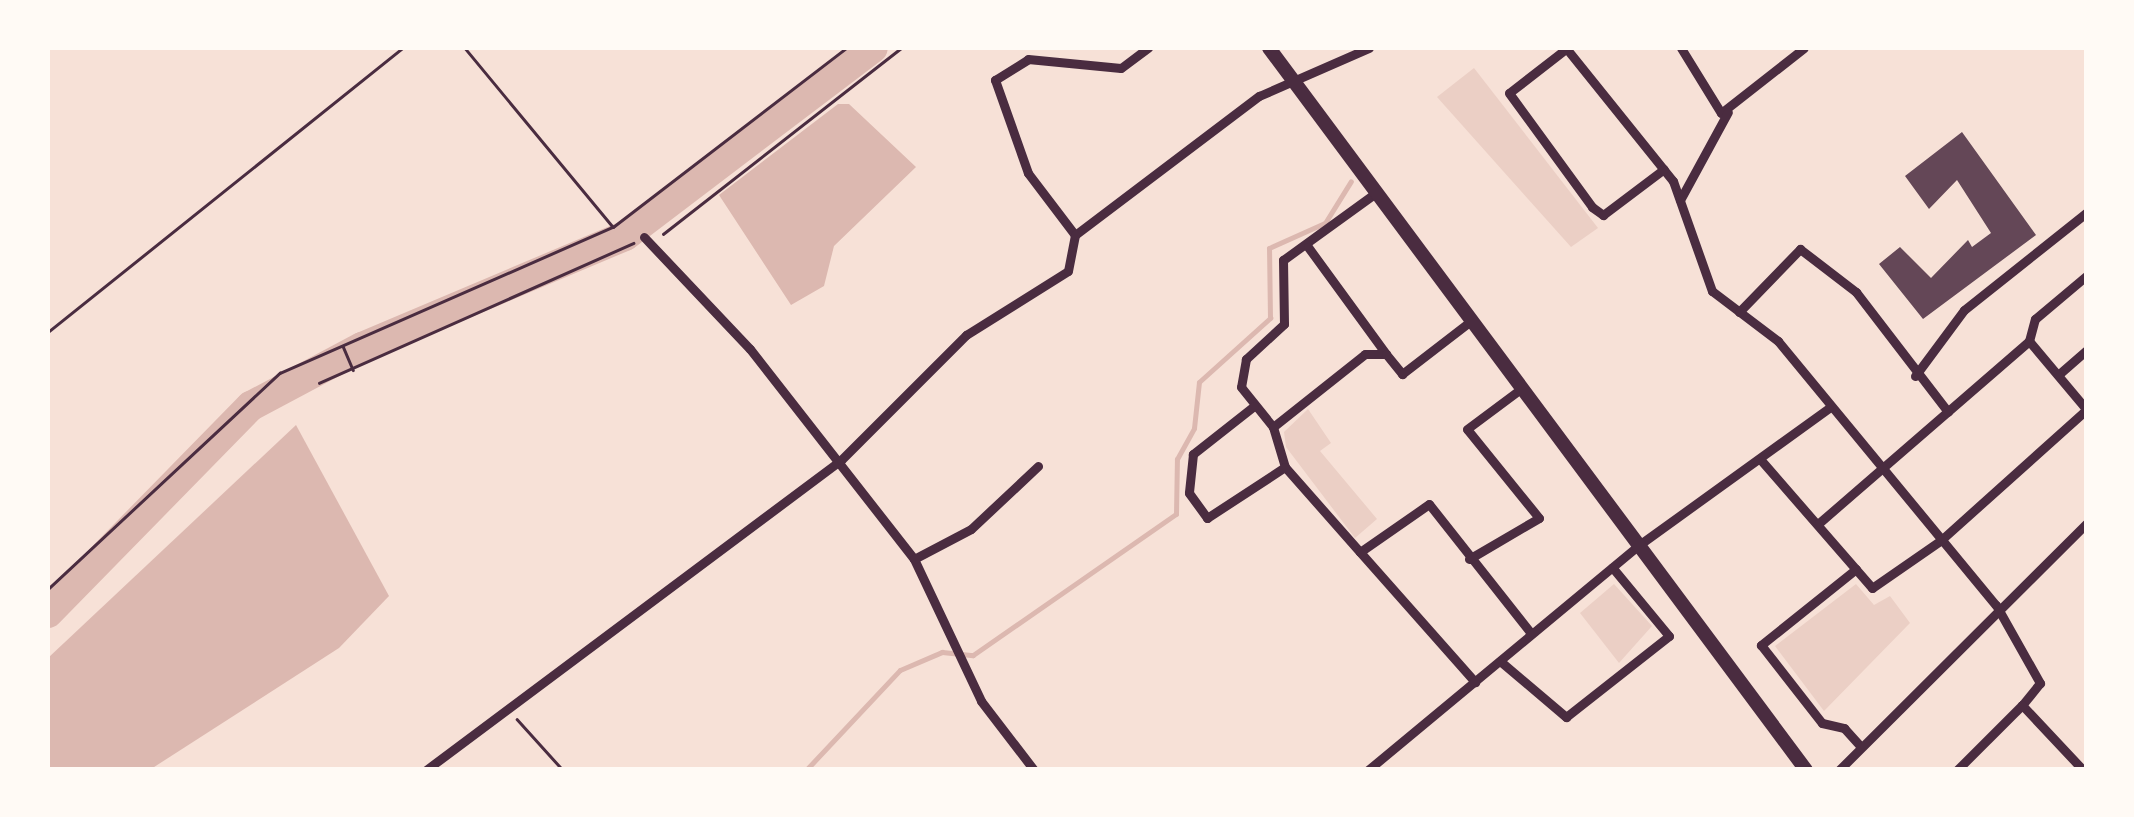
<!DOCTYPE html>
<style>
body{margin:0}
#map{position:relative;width:2134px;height:817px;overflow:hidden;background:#f7e1d7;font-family:"Noto Serif",serif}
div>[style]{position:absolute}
.green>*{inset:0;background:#ebcfc5}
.water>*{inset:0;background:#dcb8b0}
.stream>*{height:5px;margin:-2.5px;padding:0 2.5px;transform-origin:2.5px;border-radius:2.5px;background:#dcb8b0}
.river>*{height:30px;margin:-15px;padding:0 15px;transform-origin:15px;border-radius:15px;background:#dcb8b0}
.building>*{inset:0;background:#644757}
.path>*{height:2.5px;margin:-1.25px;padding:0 1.25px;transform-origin:1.25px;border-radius:1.25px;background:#4a2c40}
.minor>*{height:9px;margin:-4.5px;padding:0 4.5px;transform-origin:4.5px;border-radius:4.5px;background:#4a2c40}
.trunk>*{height:14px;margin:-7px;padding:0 7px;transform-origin:7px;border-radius:7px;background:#4a2c40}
span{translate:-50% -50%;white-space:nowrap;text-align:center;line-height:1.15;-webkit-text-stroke:8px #fffaf5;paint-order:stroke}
.frame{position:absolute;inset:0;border:50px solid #fffaf5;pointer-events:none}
</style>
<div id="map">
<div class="green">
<i style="clip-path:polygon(1474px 68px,1598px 228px,1571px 247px,1437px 97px)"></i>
<i style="clip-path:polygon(1308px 409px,1331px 443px,1320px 451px,1377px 519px,1355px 538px,1286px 447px,1284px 432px)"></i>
<i style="clip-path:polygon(1614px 584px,1652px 626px,1619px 663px,1580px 613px)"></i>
<i style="clip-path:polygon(1856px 584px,1874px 605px,1890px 596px,1910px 623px,1824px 711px,1775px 646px)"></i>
</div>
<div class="water">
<i style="clip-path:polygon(838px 104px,849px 104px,916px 167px,834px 246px,824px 286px,791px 305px,719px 195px)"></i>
<i style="clip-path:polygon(296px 425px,389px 596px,339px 648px,151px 769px,48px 769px,48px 658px)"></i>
</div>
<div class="stream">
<i style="left:806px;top:770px;width:137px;rotate:-46.8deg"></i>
<i style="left:900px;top:670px;width:46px;rotate:-23.2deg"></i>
<i style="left:942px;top:652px;width:31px;rotate:6deg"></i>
<i style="left:973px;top:655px;width:247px;rotate:-34.8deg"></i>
<i style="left:1176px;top:514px;width:55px;rotate:-89deg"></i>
<i style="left:1177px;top:459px;width:35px;rotate:-61deg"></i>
<i style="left:1194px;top:428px;width:46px;rotate:-83.8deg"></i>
<i style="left:1199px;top:382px;width:96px;rotate:-42deg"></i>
<i style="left:1270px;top:318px;width:70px;rotate:-90.8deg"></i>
<i style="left:1269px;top:248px;width:61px;rotate:-24.1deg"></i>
<i style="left:1325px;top:223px;width:49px;rotate:-58.2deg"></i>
</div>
<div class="river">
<i style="left:48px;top:613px;width:290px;rotate:-45.6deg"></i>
<i style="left:251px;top:406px;width:126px;rotate:-28deg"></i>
<i style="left:362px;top:347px;width:285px;rotate:-22.9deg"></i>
<i style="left:625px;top:236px;width:311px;rotate:-37.2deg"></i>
</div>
<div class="building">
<i style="clip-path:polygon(1962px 132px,2036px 235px,1923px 319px,1879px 264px,1900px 247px,1931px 278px,1968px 240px,1972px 247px,1991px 233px,1957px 180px,1929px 209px,1905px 176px)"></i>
</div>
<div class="path">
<i style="left:465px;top:48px;width:232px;rotate:50.4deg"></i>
<i style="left:663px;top:234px;width:302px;rotate:-38deg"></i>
<i style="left:48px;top:332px;width:455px;rotate:-38.7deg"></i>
<i style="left:343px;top:346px;width:26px;rotate:67deg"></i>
<i style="left:319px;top:383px;width:344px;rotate:-24deg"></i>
<i style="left:48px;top:589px;width:317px;rotate:-43deg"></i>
<i style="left:280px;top:373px;width:364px;rotate:-23.7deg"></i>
<i style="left:613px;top:227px;width:294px;rotate:-37.5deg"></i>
<i style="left:517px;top:719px;width:69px;rotate:48deg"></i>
</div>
<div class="minor">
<i style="left:1566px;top:48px;width:171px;rotate:51.2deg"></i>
<i style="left:1673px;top:181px;width:117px;rotate:70.5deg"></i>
<i style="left:1712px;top:291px;width:83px;rotate:37.1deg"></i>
<i style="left:1778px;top:341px;width:342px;rotate:50.5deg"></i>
<i style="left:1996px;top:605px;width:90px;rotate:60.6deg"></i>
<i style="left:2040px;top:683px;width:28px;rotate:129deg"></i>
<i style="left:2022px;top:705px;width:89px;rotate:46.8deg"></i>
<i style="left:1567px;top:48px;width:73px;rotate:142.2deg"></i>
<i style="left:1509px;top:93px;width:141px;rotate:53.9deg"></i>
<i style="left:1592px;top:207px;width:14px;rotate:36deg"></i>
<i style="left:1603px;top:215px;width:76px;rotate:-37deg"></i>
<i style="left:1681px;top:48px;width:76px;rotate:58.4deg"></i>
<i style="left:1721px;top:113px;width:105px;rotate:-38.1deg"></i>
<i style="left:1377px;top:192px;width:116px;rotate:144.1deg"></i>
<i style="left:1283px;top:260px;width:64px;rotate:89.1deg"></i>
<i style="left:1284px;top:324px;width:52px;rotate:137.4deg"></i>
<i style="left:1246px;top:359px;width:28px;rotate:100deg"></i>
<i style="left:1241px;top:387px;width:51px;rotate:51.3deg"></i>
<i style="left:1273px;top:427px;width:42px;rotate:73.3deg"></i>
<i style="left:1285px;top:467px;width:113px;rotate:48.6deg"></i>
<i style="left:1360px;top:552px;width:84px;rotate:-34.8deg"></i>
<i style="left:1429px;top:504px;width:164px;rotate:51.7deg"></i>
<i style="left:1680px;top:200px;width:100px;rotate:-61.4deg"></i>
<i style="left:1075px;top:235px;width:78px;rotate:-127.2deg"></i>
<i style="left:1028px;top:173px;width:99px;rotate:-109.5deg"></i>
<i style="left:995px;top:80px;width:39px;rotate:-32deg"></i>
<i style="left:1028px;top:59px;width:93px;rotate:5.5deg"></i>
<i style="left:1121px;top:68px;width:34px;rotate:-37deg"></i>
<i style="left:644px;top:237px;width:154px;rotate:46.6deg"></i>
<i style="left:750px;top:349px;width:266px;rotate:52deg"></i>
<i style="left:914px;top:559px;width:157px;rotate:64.7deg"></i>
<i style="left:981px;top:701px;width:87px;rotate:52.5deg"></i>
<i style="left:1308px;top:247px;width:132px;rotate:53.9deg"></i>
<i style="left:1739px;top:312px;width:88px;rotate:-45.9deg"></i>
<i style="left:1800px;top:249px;width:71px;rotate:37.5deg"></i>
<i style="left:1856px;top:292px;width:151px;rotate:52.5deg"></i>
<i style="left:2029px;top:341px;width:23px;rotate:-75deg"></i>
<i style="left:2035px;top:319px;width:67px;rotate:-40.1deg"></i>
<i style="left:2058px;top:375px;width:37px;rotate:-41deg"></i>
<i style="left:1915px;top:376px;width:82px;rotate:-53.4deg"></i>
<i style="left:1964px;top:310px;width:156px;rotate:-38.5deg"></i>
<i style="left:1254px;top:406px;width:78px;rotate:141.8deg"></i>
<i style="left:1193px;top:454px;width:39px;rotate:96deg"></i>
<i style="left:1189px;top:493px;width:31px;rotate:54deg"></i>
<i style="left:1207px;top:518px;width:93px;rotate:-33.2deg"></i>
<i style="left:1273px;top:427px;width:117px;rotate:-38.4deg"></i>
<i style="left:1365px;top:354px;width:21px"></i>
<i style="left:1386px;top:354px;width:26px;rotate:51deg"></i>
<i style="left:1402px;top:374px;width:88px;rotate:-37.6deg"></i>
<i style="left:1760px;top:459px;width:171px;rotate:49deg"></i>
<i style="left:1872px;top:588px;width:83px;rotate:-34.7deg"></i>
<i style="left:1940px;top:541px;width:196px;rotate:-41.9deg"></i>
<i style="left:1819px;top:523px;width:278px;rotate:-40.9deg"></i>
<i style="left:2029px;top:341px;width:89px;rotate:50deg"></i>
<i style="left:1360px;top:552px;width:174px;rotate:48.5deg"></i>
<i style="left:914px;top:559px;width:64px;rotate:-27.8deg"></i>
<i style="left:971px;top:529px;width:92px;rotate:-43.2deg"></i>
<i style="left:1469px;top:559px;width:81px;rotate:-30.4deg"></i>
<i style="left:1539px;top:518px;width:114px;rotate:-129deg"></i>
<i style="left:1467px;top:429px;width:69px;rotate:-36.7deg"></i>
<i style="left:1856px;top:569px;width:122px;rotate:141.3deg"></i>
<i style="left:1761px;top:645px;width:99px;rotate:52deg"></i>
<i style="left:1822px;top:723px;width:23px;rotate:13deg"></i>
<i style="left:1844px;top:728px;width:25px;rotate:48deg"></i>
<i style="left:1500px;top:661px;width:87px;rotate:40.3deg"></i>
<i style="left:1566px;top:717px;width:131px;rotate:-38.2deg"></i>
<i style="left:1669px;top:636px;width:89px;rotate:-129.6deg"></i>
<i style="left:426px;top:770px;width:518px;rotate:-36.76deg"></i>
<i style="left:841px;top:460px;width:177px;rotate:-45deg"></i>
<i style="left:966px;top:335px;width:120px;rotate:-32.1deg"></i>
<i style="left:1068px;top:271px;width:37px;rotate:-79deg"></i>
<i style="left:1075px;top:235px;width:231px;rotate:-37.1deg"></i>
<i style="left:1259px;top:96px;width:120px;rotate:-23.6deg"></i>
<i style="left:1368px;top:770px;width:352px;rotate:-39.7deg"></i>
<i style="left:1639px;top:545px;width:234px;rotate:-35.8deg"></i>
<i style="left:1839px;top:770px;width:349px;rotate:-44.9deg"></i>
<i style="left:1957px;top:770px;width:92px;rotate:-45deg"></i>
</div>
<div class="trunk">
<i style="left:1269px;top:48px;width:900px;rotate:53.36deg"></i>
</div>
<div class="frame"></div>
</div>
